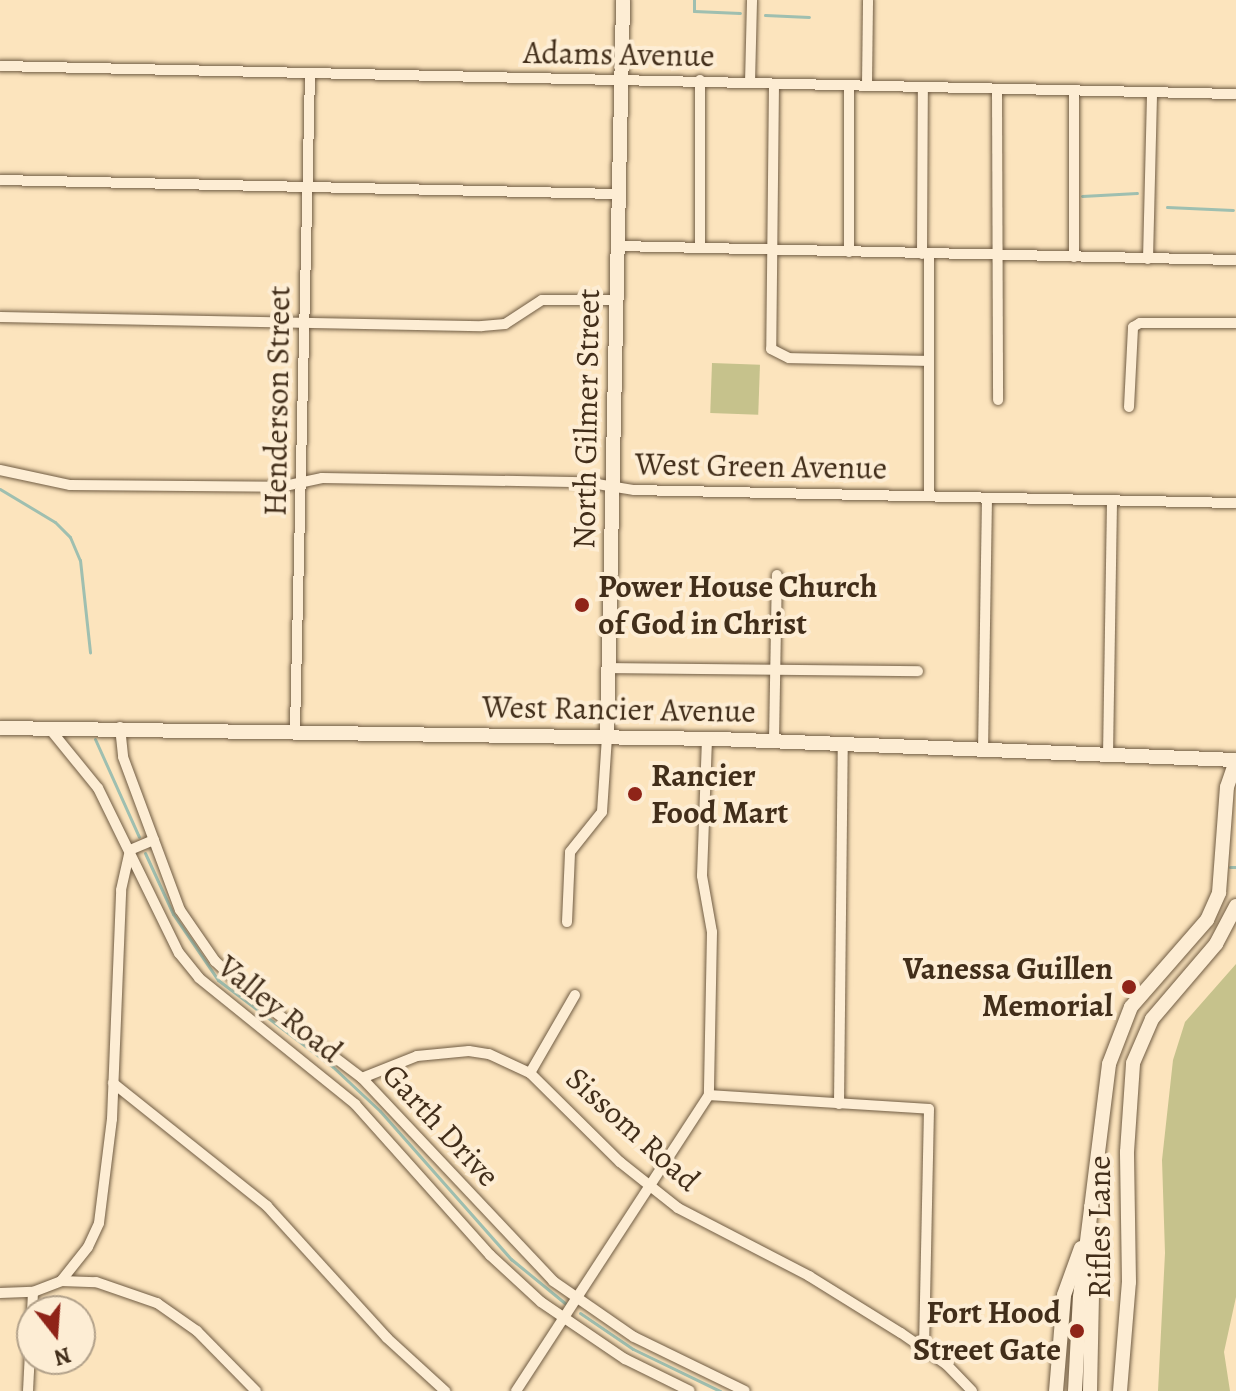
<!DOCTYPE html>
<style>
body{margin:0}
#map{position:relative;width:1236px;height:1391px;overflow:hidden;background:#fce4bd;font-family:Alegreya,serif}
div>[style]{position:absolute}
.green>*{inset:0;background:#c6c28c;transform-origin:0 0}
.stream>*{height:3px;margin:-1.5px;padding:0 1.5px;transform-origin:1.5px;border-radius:1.5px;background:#9fbfb0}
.roads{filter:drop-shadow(0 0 2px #705c43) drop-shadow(0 0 2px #705c43)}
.street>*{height:10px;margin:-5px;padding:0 5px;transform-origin:5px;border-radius:5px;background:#fdedd4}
.secondary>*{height:14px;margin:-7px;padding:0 7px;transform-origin:7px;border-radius:7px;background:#fdedd4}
.dots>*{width:22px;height:22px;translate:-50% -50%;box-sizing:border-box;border:4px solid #fdedd4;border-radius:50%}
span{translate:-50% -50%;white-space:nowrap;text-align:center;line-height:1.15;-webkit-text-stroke:8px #fdedd4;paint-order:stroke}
.street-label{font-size:32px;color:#422e1a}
.poi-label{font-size:32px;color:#422e1a;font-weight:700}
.left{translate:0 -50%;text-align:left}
.right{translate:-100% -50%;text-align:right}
.north{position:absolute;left:16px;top:1295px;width:80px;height:80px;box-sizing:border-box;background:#fdedd4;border:2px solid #b2a18a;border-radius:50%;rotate:163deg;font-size:22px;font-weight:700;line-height:32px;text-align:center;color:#422e1a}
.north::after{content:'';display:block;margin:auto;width:28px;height:36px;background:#8f2418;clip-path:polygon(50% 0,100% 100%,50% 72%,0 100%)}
</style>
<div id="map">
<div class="green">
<i style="left:712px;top:363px;width:48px;height:50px;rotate:2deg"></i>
<i style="clip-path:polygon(1236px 964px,1236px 1297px,1224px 1352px,1230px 1391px,1158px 1391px,1165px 1253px,1162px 1160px,1173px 1060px,1185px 1022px)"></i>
</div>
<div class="stream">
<i style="left:694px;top:0;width:11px;rotate:90deg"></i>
<i style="left:694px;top:11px;width:46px;rotate:2.5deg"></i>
<i style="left:765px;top:15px;width:44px;rotate:2.6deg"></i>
<i style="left:1082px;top:196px;width:55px;rotate:-3.1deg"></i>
<i style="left:1167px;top:207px;width:66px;rotate:2.6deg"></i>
<i style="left:0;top:489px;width:64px;rotate:31deg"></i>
<i style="left:55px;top:522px;width:21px;rotate:45deg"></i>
<i style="left:70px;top:537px;width:25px;rotate:67deg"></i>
<i style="left:80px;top:560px;width:93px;rotate:83.8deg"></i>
<i style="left:95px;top:739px;width:107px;rotate:65.8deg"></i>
<i style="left:145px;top:853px;width:67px;rotate:65.3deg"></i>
<i style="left:173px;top:914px;width:80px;rotate:55.7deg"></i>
<i style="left:218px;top:980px;width:144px;rotate:37.1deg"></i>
<i style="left:333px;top:1067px;width:64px;rotate:43.1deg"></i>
<i style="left:380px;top:1111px;width:198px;rotate:48.5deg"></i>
<i style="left:511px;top:1259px;width:71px;rotate:39.3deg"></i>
<i style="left:1230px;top:867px;width:6px"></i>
<i style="left:580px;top:1313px;width:64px;rotate:34.2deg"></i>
<i style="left:633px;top:1349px;width:97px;rotate:25.8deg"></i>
</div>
<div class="roads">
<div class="street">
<i style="left:0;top:66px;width:1236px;rotate:1.3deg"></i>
<i style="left:750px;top:83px;width:83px;rotate:-88.6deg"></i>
<i style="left:774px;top:84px;width:265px;rotate:90.6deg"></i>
<i style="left:771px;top:349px;width:20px;rotate:27deg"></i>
<i style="left:789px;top:358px;width:138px;rotate:1.2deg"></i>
<i style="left:867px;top:85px;width:85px;rotate:-89.3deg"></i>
<i style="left:997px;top:90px;width:310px;rotate:89.8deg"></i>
<i style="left:1074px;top:92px;width:165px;rotate:90deg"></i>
<i style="left:0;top:180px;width:618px;rotate:1.3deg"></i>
<i style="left:618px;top:246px;width:618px;rotate:1.3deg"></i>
<i style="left:700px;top:248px;width:168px;rotate:-90deg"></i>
<i style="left:849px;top:252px;width:166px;rotate:-90deg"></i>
<i style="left:922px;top:254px;width:166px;rotate:-89.7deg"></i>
<i style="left:929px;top:254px;width:242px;rotate:90deg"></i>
<i style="left:1148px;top:259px;width:166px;rotate:-88.6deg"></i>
<i style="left:0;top:317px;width:482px;rotate:1.1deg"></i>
<i style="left:482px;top:326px;width:23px;rotate:-5deg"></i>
<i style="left:505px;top:324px;width:44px;rotate:-33deg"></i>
<i style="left:542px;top:300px;width:73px"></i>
<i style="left:1129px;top:407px;width:80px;rotate:-87.1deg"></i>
<i style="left:1133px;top:327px;width:8px;rotate:-30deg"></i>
<i style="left:1140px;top:323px;width:96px"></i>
<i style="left:0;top:470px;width:72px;rotate:12.1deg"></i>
<i style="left:70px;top:485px;width:210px;rotate:0.5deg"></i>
<i style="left:280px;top:487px;width:43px;rotate:-12.1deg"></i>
<i style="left:322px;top:478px;width:263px;rotate:0.9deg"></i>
<i style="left:585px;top:482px;width:50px;rotate:9.3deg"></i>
<i style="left:634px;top:490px;width:602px;rotate:1.24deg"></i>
<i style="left:607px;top:668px;width:311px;rotate:0.6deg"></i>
<i style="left:120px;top:727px;width:30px;rotate:84deg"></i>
<i style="left:123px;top:757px;width:163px;rotate:69.6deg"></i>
<i style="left:180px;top:910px;width:62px;rotate:55.5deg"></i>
<i style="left:215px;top:961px;width:42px;rotate:43.1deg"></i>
<i style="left:246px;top:990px;width:146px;rotate:37.2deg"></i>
<i style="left:362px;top:1078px;width:279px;rotate:46.7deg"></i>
<i style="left:553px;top:1281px;width:98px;rotate:34.7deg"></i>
<i style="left:634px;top:1337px;width:123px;rotate:25.9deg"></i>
<i style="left:49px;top:728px;width:77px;rotate:50.8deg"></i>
<i style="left:98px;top:788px;width:184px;rotate:63.9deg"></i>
<i style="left:179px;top:953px;width:32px;rotate:51deg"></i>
<i style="left:199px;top:978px;width:201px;rotate:38.9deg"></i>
<i style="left:355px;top:1104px;width:203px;rotate:48.2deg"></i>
<i style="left:490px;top:1255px;width:69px;rotate:42.7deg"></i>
<i style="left:541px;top:1302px;width:102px;rotate:34.2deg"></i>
<i style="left:625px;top:1359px;width:72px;rotate:26.2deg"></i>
<i style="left:295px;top:730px;width:657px;rotate:-88.69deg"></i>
<i style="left:707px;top:739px;width:137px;rotate:92.1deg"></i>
<i style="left:702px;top:876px;width:57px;rotate:79.9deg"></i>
<i style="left:712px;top:932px;width:163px;rotate:91.1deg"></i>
<i style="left:774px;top:741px;width:166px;rotate:-89deg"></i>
<i style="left:983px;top:752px;width:254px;rotate:-89.1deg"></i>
<i style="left:1108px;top:756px;width:256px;rotate:-89.1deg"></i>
<i style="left:567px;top:922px;width:70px;rotate:-87.5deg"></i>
<i style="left:570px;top:852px;width:51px;rotate:-51.3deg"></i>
<i style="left:602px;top:812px;width:76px;rotate:-86.2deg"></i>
<i style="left:530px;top:1073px;width:90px;rotate:-60deg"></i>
<i style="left:362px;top:1078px;width:59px;rotate:-21.8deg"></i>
<i style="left:417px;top:1056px;width:52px;rotate:-5.5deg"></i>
<i style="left:469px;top:1051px;width:20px;rotate:9deg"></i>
<i style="left:489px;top:1054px;width:45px;rotate:24.9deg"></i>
<i style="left:530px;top:1073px;width:127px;rotate:44.7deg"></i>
<i style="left:620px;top:1162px;width:74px;rotate:38.4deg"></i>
<i style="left:678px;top:1208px;width:148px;rotate:27.4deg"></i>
<i style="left:809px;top:1276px;width:108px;rotate:31.8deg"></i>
<i style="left:901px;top:1333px;width:56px;rotate:34.8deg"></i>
<i style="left:947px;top:1365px;width:36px;rotate:46deg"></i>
<i style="left:113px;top:1083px;width:197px;rotate:38.6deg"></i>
<i style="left:267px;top:1206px;width:178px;rotate:47.7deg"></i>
<i style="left:387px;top:1338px;width:79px;rotate:42.4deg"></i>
<i style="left:709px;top:1095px;width:220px;rotate:3.6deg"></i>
<i style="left:929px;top:1109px;width:239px;rotate:91.2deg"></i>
<i style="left:839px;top:1104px;width:361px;rotate:-89.4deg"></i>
<i style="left:61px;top:1281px;width:35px;rotate:2deg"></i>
<i style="left:96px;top:1282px;width:65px;rotate:19deg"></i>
<i style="left:157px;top:1303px;width:49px;rotate:35deg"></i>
<i style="left:197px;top:1331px;width:84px;rotate:45.5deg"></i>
<i style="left:0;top:1293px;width:33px;rotate:-2deg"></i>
<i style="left:33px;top:1292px;width:30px;rotate:-21deg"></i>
<i style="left:61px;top:1281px;width:43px;rotate:-51.5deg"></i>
<i style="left:88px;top:1247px;width:26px;rotate:-65deg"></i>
<i style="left:99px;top:1223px;width:105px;rotate:-82.9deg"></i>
<i style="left:112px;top:1119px;width:229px;rotate:-87.7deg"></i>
<i style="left:121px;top:890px;width:41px;rotate:-77.3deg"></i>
<i style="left:130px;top:850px;width:26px;rotate:-23deg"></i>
<i style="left:28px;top:1391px;width:99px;rotate:-87.1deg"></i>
<i style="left:516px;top:1391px;width:353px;rotate:-56.9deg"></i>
</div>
<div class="secondary">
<i style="left:0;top:728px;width:719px;rotate:0.88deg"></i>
<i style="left:719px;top:739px;width:517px;rotate:2.33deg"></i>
<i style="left:607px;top:736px;width:736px;rotate:-88.75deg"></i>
<i style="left:1056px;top:1391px;width:96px;rotate:-85.2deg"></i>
<i style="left:1064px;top:1295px;width:50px;rotate:-70.1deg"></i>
<i style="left:1075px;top:1391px;width:94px;rotate:-87deg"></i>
<i style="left:1080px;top:1297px;width:235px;rotate:-82.9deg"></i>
<i style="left:1109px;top:1064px;width:61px;rotate:-68.9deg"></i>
<i style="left:1131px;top:1007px;width:116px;rotate:-48.9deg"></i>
<i style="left:1207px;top:920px;width:30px;rotate:-66deg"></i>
<i style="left:1219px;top:893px;width:106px;rotate:-85.7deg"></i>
<i style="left:1227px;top:787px;width:28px;rotate:-71deg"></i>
<i style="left:1090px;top:1391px;width:138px;rotate:-88.8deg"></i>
<i style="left:1120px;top:1391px;width:109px;rotate:-85.3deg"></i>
<i style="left:1129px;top:1282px;width:130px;rotate:-90.9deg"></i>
<i style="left:1127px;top:1152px;width:89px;rotate:-86.1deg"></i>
<i style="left:1133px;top:1063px;width:48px;rotate:-66.6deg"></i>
<i style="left:1152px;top:1019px;width:99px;rotate:-49.5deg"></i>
<i style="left:1216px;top:944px;width:43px;rotate:-62.2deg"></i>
</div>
</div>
<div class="dots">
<i style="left:582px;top:605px;background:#8f2418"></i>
<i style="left:635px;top:794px;background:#8f2418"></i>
<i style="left:1129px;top:987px;background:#8f2418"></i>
<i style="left:1077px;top:1331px;background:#8f2418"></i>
</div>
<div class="street-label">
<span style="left:619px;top:54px;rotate:1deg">Adams Avenue</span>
<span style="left:277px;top:401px;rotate:-89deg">Henderson Street</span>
<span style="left:586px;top:419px;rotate:-89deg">North Gilmer Street</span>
<span style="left:761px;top:466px;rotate:1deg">West Green Avenue</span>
<span style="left:619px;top:709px;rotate:1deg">West Rancier Avenue</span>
<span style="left:280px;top:1009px;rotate:39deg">Valley Road</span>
<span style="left:441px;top:1125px;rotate:47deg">Garth Drive</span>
<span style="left:633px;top:1129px;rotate:42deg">Sissom Road</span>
<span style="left:1099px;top:1227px;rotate:-90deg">Rifles Lane</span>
</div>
<div class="poi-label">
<span class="left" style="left:598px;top:605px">Power House Church<br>of God in Christ</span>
<span class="left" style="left:651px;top:794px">Rancier<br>Food Mart</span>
<span class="right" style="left:1113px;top:987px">Vanessa Guillen<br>Memorial</span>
<span class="right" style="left:1061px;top:1331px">Fort Hood<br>Street Gate</span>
</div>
<div class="north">N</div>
</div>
